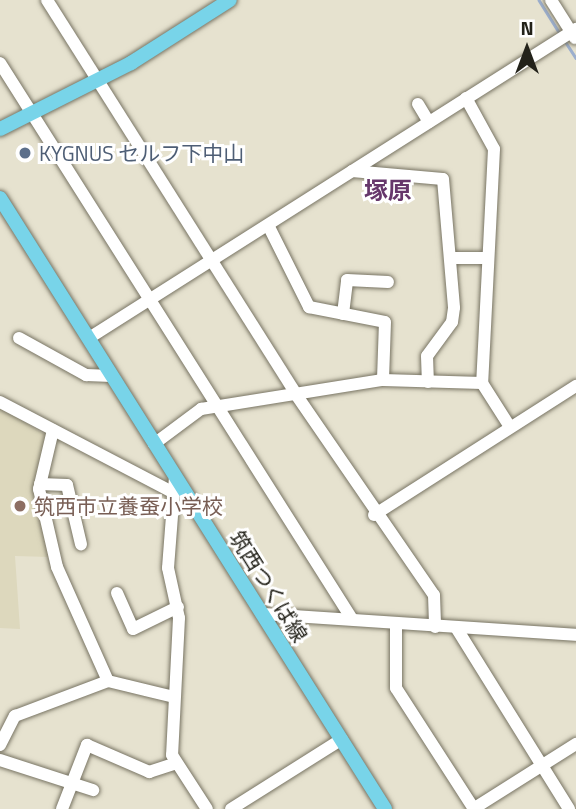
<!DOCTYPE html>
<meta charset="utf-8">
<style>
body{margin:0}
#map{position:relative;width:576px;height:809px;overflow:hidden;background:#e6e2cf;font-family:"Titillium Web","Noto Sans JP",sans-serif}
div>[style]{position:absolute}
.built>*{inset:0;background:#ddd8bd}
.stream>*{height:2.5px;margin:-1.25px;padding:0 1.25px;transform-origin:1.25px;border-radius:1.25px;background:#9cafce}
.roads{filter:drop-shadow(0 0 2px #787463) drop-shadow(0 0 2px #787463)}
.minor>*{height:12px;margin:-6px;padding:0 6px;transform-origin:6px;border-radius:6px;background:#fff}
.major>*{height:14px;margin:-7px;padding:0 7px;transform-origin:7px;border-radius:7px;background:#78d4e9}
.dots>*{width:19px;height:19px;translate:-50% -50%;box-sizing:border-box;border:4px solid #fff;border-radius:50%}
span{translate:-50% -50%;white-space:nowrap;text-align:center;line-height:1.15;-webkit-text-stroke:6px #fff;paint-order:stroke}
.service-label{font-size:21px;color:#4e5e75}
.left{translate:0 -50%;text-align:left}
.education-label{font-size:21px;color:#785e54}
.street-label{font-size:21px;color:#23221a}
.quarter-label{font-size:24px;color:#66376b;font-weight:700}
.north{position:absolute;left:492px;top:14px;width:70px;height:70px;-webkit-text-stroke:5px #fff;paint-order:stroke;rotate:0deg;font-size:19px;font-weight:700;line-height:28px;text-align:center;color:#23221a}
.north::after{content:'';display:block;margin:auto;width:24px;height:32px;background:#23221a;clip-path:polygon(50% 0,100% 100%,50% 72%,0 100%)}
</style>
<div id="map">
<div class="built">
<i style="clip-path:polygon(0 407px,47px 436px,40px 462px,50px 557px,15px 556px,20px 629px,0 628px)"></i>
</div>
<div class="stream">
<i style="left:539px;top:0;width:39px;rotate:58deg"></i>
<i style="left:565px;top:41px;width:20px;rotate:57deg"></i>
</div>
<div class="roads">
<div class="minor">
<i style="left:47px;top:0;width:465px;rotate:57.7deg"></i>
<i style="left:295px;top:393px;width:245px;rotate:55.5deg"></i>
<i style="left:434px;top:595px;width:32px;rotate:88deg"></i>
<i style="left:551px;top:0;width:45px;rotate:57.7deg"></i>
<i style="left:0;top:63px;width:658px;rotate:57.66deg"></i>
<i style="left:466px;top:98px;width:58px;rotate:61.2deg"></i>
<i style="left:494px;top:149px;width:234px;rotate:92.9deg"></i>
<i style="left:418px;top:104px;width:21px;rotate:59deg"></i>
<i style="left:352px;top:171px;width:91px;rotate:5deg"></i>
<i style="left:443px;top:179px;width:129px;rotate:85.1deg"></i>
<i style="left:454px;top:308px;width:14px;rotate:98deg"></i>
<i style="left:452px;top:322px;width:42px;rotate:126.3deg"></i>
<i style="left:427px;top:356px;width:26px;rotate:88deg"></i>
<i style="left:268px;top:225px;width:92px;rotate:63.4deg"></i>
<i style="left:309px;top:307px;width:77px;rotate:11.2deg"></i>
<i style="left:385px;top:322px;width:58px;rotate:92deg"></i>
<i style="left:453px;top:258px;width:32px"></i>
<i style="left:343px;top:314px;width:34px;rotate:-83deg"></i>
<i style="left:347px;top:280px;width:41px;rotate:2.8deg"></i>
<i style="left:19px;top:338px;width:77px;rotate:28.9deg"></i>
<i style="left:86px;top:375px;width:26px;rotate:2deg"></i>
<i style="left:89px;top:338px;width:577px;rotate:-32.4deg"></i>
<i style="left:482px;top:383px;width:52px;rotate:57.5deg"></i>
<i style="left:0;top:402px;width:196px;rotate:27.6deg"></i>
<i style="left:53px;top:430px;width:61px;rotate:103.3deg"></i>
<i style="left:39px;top:489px;width:80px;rotate:77deg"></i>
<i style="left:57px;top:567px;width:125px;rotate:65.9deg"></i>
<i style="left:154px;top:444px;width:59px;rotate:-36.7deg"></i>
<i style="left:201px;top:409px;width:184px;rotate:-9.1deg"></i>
<i style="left:383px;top:380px;width:99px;rotate:1.7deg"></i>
<i style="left:175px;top:477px;width:91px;rotate:94.4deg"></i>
<i style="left:168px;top:568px;width:51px;rotate:77.6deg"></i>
<i style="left:179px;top:618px;width:137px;rotate:92.9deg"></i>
<i style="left:172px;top:755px;width:64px;rotate:57.1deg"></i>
<i style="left:40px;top:484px;width:27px;rotate:2deg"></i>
<i style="left:67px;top:485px;width:61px;rotate:76.7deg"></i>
<i style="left:374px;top:515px;width:240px;rotate:-32.6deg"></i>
<i style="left:117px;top:593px;width:39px;rotate:66deg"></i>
<i style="left:133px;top:629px;width:50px;rotate:-26.1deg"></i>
<i style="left:262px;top:614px;width:315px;rotate:3.8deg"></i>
<i style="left:396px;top:623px;width:65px;rotate:90deg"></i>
<i style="left:396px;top:688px;width:144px;rotate:57.2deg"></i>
<i style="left:457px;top:629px;width:212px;rotate:58.1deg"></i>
<i style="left:0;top:745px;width:33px;rotate:-63deg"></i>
<i style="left:15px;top:716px;width:99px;rotate:-20.6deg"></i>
<i style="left:108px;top:681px;width:68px;rotate:13.6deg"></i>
<i style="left:0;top:760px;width:98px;rotate:17.9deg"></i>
<i style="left:62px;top:809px;width:69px;rotate:-68.7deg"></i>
<i style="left:87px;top:745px;width:68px;rotate:23.5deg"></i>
<i style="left:149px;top:772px;width:29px;rotate:-18deg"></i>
<i style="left:231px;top:809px;width:131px;rotate:-32.2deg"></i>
<i style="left:473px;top:809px;width:122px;rotate:-32.3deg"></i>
</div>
<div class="major">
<i style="left:0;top:129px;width:147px;rotate:-26.7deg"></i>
<i style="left:131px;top:63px;width:117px;rotate:-32.5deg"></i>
<i style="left:0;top:198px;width:722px;rotate:57.78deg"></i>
</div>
</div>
<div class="dots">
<i style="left:25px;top:153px;background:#5c6f8a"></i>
<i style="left:20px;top:506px;background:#8d6e63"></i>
</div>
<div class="service-label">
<span class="left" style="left:39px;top:153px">KYGNUS セルフ下中山</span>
</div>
<div class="education-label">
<span class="left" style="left:34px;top:506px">筑西市立養蚕小学校</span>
</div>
<div class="street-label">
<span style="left:269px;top:586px;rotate:58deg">筑西つくば線</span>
</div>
<div class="quarter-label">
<span style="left:388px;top:191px">塚原</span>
</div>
<div class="north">N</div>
</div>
